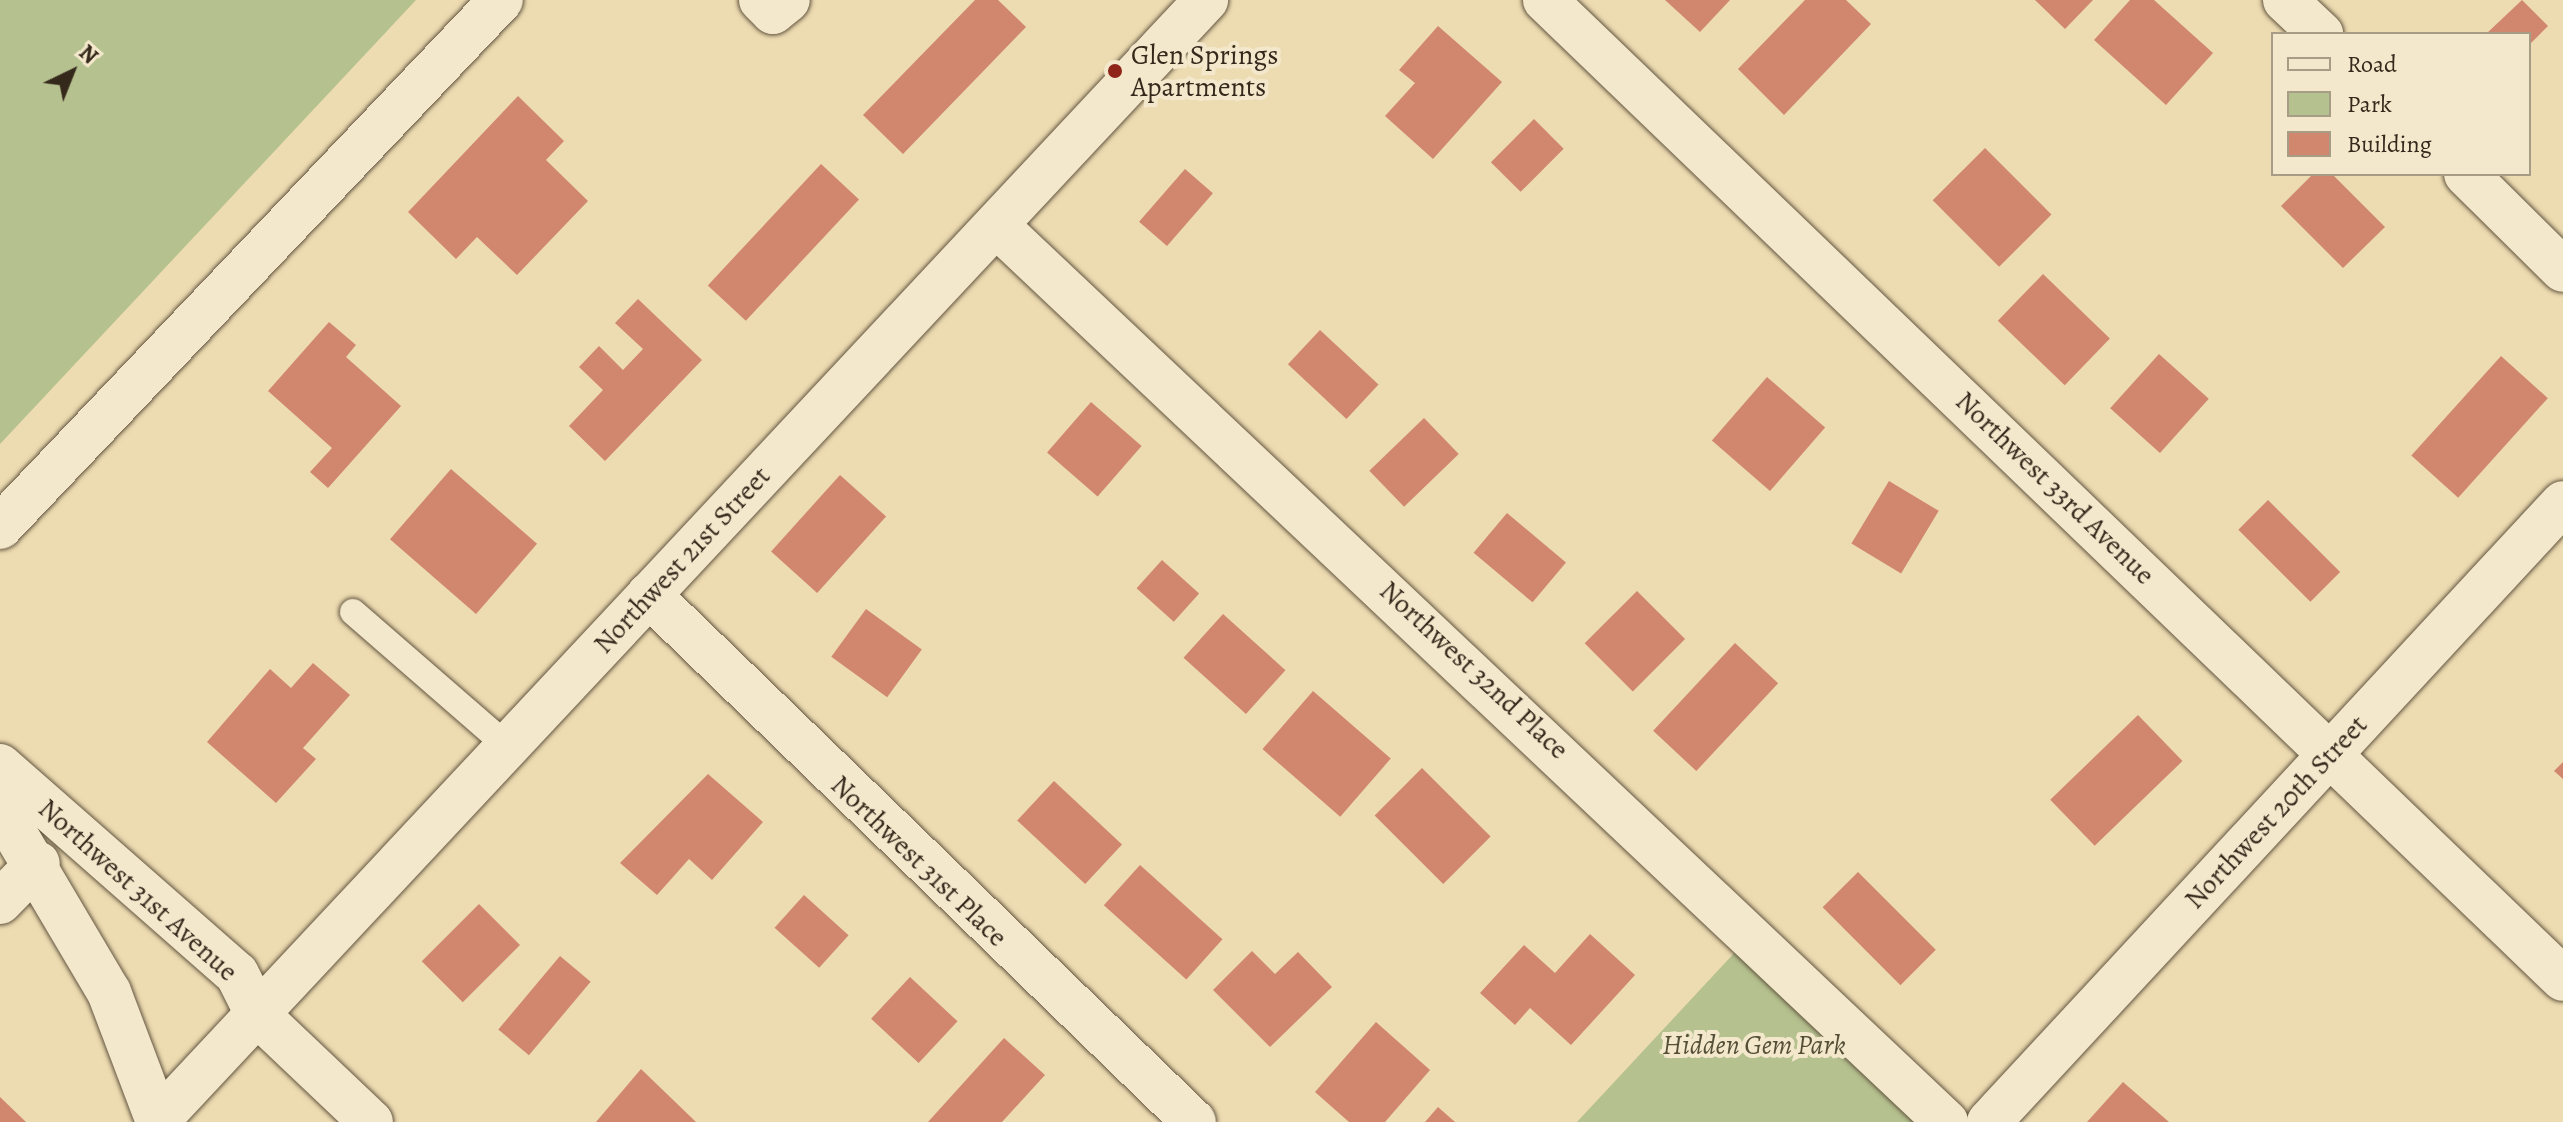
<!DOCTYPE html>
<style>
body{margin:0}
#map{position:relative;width:2563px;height:1122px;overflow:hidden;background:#eddbb1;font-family:Alegreya,serif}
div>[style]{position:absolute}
.green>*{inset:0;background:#b5c18e}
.building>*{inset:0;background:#d0876d;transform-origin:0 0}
.roads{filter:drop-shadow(0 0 2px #635641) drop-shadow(0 0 2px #635641)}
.lane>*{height:26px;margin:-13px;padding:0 13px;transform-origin:13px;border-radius:13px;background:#f3e8cc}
.street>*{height:44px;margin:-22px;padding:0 22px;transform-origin:22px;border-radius:22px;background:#f3e8cc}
.secondary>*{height:44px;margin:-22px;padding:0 22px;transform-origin:22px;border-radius:22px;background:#f3e8cc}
.dots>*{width:22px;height:22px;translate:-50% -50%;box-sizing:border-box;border:4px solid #f3e8cc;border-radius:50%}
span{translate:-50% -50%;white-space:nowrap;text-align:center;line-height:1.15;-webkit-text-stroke:8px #f3e8cc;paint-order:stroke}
.poi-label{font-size:28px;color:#35291c}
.left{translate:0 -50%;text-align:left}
.street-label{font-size:28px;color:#35291c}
.park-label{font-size:28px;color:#554f38;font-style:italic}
.legend{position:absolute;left:2271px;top:32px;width:260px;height:144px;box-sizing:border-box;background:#f3e8cc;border:2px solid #a79c86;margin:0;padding:10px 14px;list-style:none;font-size:24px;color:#35291c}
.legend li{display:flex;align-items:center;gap:16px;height:40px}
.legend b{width:40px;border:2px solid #a79c86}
.north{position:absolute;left:32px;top:32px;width:80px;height:80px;-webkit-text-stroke:6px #f3e8cc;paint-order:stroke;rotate:43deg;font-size:22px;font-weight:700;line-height:32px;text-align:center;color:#35291c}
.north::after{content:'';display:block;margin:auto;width:28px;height:36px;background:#35291c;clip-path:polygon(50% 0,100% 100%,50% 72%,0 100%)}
</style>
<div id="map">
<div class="green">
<i style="clip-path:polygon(0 0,416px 0,0 444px)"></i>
<i style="clip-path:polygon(1751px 935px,1946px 1122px,1577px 1122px)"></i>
</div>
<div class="building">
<i style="clip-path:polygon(975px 0,998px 0,1026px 27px,903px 154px,863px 115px)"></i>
<i style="clip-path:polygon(1665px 0,1730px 0,1700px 32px)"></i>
<i style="clip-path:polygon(1805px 0,1846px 0,1871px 24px,1784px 115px,1738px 69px)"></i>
<i style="clip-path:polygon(2035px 0,2093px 0,2065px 29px)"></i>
<i style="clip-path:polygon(2130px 0,2154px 0,2213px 53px,2166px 105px,2094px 40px)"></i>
<i style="clip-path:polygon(2522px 0,2548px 26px,2529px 45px,2529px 34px,2486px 34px)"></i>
<i style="clip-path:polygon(1438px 26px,1502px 82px,1433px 159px,1385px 116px,1415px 83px,1399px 70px)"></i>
<i style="clip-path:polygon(518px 96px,564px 141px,546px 160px,588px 201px,517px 275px,477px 237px,456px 259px,408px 212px)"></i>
<i style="left:1534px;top:119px;width:42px;height:61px;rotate:45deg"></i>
<i style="left:1985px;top:148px;width:94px;height:74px;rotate:45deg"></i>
<i style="left:821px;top:164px;width:52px;height:166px;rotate:43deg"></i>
<i style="left:1185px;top:169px;width:37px;height:70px;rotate:41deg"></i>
<i style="clip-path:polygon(2313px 174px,2332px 174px,2385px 227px,2343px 268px,2281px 206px)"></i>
<i style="left:2043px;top:274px;width:93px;height:65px;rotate:44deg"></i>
<i style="clip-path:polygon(638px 299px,702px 360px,605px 461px,569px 426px,603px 390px,579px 367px,599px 346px,623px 370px,643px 349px,615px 323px)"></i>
<i style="clip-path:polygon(329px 322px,356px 345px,346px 357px,401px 406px,328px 488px,310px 472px,332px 448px,268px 391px)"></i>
<i style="left:1320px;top:330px;width:80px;height:47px;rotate:43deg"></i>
<i style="left:2159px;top:354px;width:67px;height:73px;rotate:42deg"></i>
<i style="left:2501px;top:356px;width:63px;height:134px;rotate:42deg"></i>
<i style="left:1767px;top:377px;width:77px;height:84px;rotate:41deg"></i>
<i style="left:1091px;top:402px;width:67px;height:67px;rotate:41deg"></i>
<i style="left:1424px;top:418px;width:50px;height:76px;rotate:46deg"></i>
<i style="left:451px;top:469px;width:114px;height:93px;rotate:41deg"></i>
<i style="left:840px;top:475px;width:62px;height:103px;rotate:42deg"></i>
<i style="left:1889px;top:481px;width:58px;height:73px;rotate:31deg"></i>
<i style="left:2268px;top:500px;width:102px;height:42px;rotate:45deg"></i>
<i style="left:1507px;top:513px;width:77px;height:52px;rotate:40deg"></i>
<i style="left:1162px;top:560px;width:50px;height:38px;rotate:42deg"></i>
<i style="left:1637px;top:591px;width:68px;height:74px;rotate:45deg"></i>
<i style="left:866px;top:609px;width:69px;height:59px;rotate:36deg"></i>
<i style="left:1223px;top:614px;width:84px;height:59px;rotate:42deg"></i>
<i style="left:1735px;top:643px;width:59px;height:120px;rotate:43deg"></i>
<i style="clip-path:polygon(313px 663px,350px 695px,303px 748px,316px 759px,276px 803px,207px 742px,270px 669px,291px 688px)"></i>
<i style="left:1313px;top:691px;width:103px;height:77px;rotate:41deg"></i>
<i style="left:2138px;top:715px;width:64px;height:122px;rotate:46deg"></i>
<i style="clip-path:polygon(2563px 762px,2563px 779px,2554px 771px)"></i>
<i style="left:1422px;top:768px;width:97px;height:67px;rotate:45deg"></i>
<i style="clip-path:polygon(708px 774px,763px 822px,712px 880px,689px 859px,657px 895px,620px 863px)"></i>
<i style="left:1054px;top:781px;width:93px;height:54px;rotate:43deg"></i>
<i style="left:1140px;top:865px;width:111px;height:54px;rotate:42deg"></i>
<i style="left:1858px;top:872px;width:110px;height:50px;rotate:45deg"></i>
<i style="left:804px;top:895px;width:60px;height:44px;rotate:42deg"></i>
<i style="left:479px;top:904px;width:58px;height:81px;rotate:45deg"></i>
<i style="clip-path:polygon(1590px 934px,1635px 975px,1571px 1045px,1530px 1008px,1515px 1025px,1480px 993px,1524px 945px,1555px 973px)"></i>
<i style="clip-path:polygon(1252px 951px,1275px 974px,1298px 952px,1332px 987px,1270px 1047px,1213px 990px)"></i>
<i style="left:560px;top:956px;width:40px;height:96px;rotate:40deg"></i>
<i style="left:910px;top:977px;width:65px;height:57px;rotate:43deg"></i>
<i style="clip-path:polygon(1376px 1022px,1430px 1070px,1385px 1122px,1349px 1122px,1315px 1092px)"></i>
<i style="clip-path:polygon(1004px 1038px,1045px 1075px,1002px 1122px,928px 1122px)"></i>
<i style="clip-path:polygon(641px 1069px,696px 1122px,596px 1122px)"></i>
<i style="clip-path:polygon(2123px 1082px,2169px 1122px,2087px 1122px)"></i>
<i style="clip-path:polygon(0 1097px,26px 1122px,0 1122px)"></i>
<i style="clip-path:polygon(1438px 1107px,1455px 1122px,1425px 1122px)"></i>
</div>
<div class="roads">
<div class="lane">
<i style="left:353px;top:612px;width:204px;rotate:41deg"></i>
</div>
<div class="street">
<i style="left:761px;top:0;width:17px;rotate:45deg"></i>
<i style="left:773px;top:12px;width:19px;rotate:-39deg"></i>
<i style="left:1545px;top:0;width:1412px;rotate:43.88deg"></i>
<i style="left:2285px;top:0;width:50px;rotate:43.4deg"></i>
<i style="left:2466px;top:174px;width:136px;rotate:44.7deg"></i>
<i style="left:996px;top:225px;width:1307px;rotate:43.36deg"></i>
<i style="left:0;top:527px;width:727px;rotate:-46.45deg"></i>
<i style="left:649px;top:595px;width:758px;rotate:44.04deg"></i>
<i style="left:0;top:766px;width:315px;rotate:41.3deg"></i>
<i style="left:237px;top:974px;width:45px;rotate:63.4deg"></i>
<i style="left:257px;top:1014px;width:157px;rotate:43.5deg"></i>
<i style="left:0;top:902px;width:54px;rotate:-45.7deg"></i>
<i style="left:158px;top:1120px;width:1534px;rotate:-46.9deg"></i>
<i style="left:1989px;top:1122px;width:844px;rotate:-47.16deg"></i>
</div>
<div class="secondary">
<i style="left:0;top:808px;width:214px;rotate:59.4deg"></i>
<i style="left:109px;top:992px;width:139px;rotate:69.3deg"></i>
</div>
</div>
<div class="dots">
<i style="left:1115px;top:71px;background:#8f2418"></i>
</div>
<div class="poi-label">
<span class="left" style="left:1131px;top:71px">Glen Springs<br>Apartments</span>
</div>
<div class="street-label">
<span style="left:2055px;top:488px;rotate:44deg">Northwest 33rd Avenue</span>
<span style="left:682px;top:560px;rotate:-47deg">Northwest 21st Street</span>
<span style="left:1474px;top:670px;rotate:43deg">Northwest 32nd Place</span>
<span style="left:2276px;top:812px;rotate:-47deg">Northwest 20th Street</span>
<span style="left:919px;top:861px;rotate:44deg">Northwest 31st Place</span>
<span style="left:138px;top:890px;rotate:42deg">Northwest 31st Avenue</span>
</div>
<div class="park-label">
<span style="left:1754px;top:1045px">Hidden Gem Park</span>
</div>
<ul class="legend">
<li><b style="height:10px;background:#f3e8cc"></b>Road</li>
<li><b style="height:22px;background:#b5c18e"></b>Park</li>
<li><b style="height:22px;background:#d0876d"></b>Building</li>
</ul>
<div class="north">N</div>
</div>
